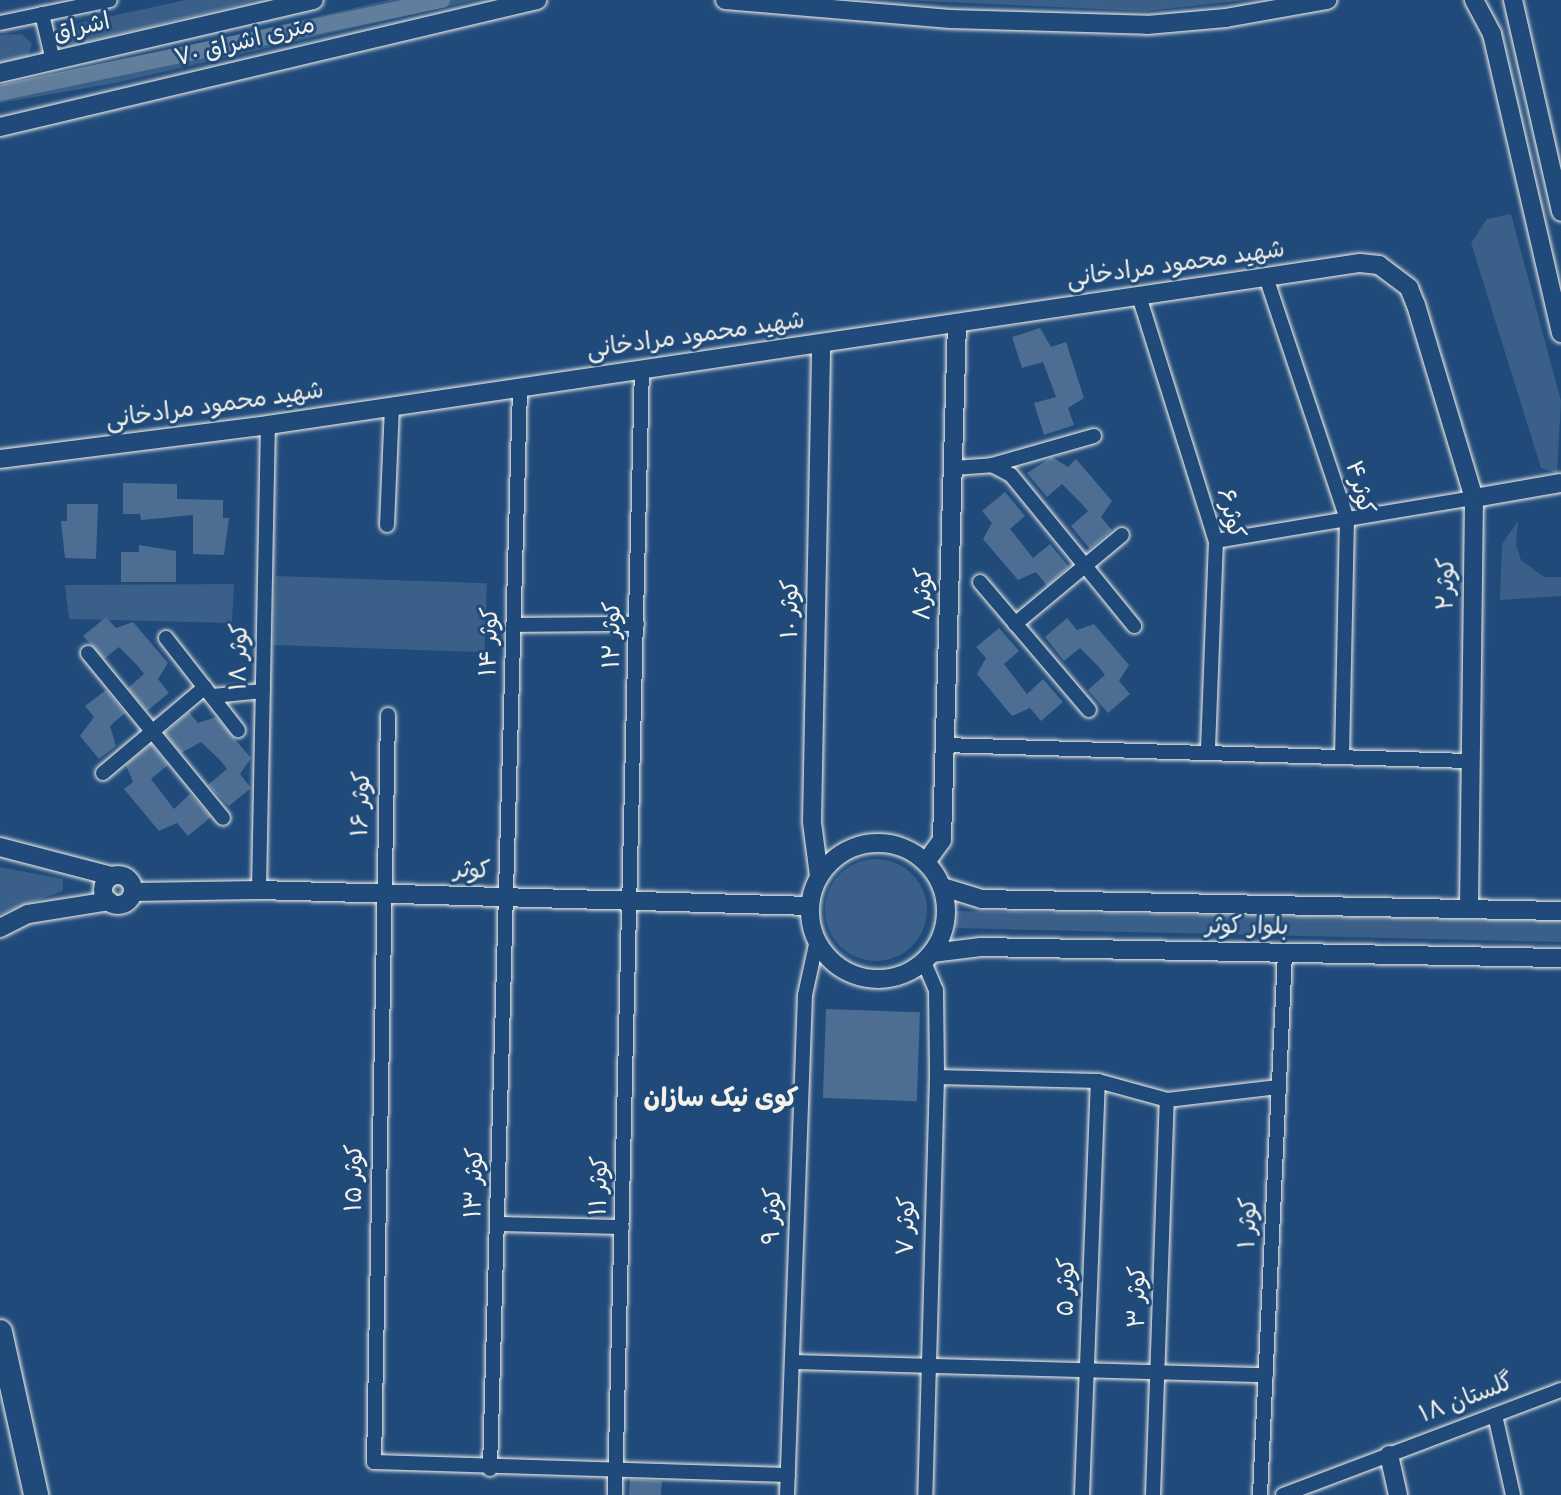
<!DOCTYPE html>
<meta charset="utf-8">
<style>
body{margin:0}
#map{position:relative;width:1561px;height:1495px;overflow:hidden;background:#1f4a7a;font-family:"Indie Flower","Playpen Sans Arabic",sans-serif}
div>[style]{position:absolute}
.green>*{inset:0;background:#3a5f88;transform-origin:0 0}
.round{border-radius:50%}
.canal>*{height:16px;margin:-8px;padding:0 8px;transform-origin:8px;border-radius:8px;background:#627e9d}
.building>*{inset:0;background:#4d6e92;transform-origin:0 0}
.roads{filter:drop-shadow(0 0 2px #f4f1e8) drop-shadow(0 0 2px #f4f1e8)}
.street>*{height:14px;margin:-7px;padding:0 7px;transform-origin:7px;border-radius:7px;background:#1f4a7a}
.secondary>*{height:18px;margin:-9px;padding:0 9px;transform-origin:9px;border-radius:9px;background:#1f4a7a}
.secondary>.ring{margin:-9px;padding:0;box-sizing:content-box;background:none;border:18px solid #1f4a7a;border-radius:50%}
.highway>*{height:24px;margin:-12px;padding:0 12px;transform-origin:12px;border-radius:12px;background:#1f4a7a}
span{translate:-50% -50%;white-space:nowrap;text-align:center;line-height:1.15;-webkit-text-stroke:6px #1f4a7a;paint-order:stroke}
.street-label{font-size:24px;color:#f4f1e8}
.neighbourhood-label{font-size:26px;color:#f4f1e8;font-weight:700}
</style>
<div id="map">
<div class="green">
<i style="clip-path:polygon(186px 0,256px 0,61px 49px,79px 23px)"></i>
<i style="clip-path:polygon(389px 0,475px 0,115px 83px,0 103px,0 89px)"></i>
<i style="clip-path:polygon(899px 0,1246px 0,1145px 11px)"></i>
<i style="clip-path:polygon(22px 34px,32px 44px,28px 57px,0 63px,0 35px)"></i>
<i style="clip-path:polygon(1511px 214px,1561px 401px,1557px 473px,1541px 468px,1471px 243px,1487px 219px)"></i>
<i style="clip-path:polygon(1518px 521px,1516px 545px,1521px 560px,1544px 577px,1561px 577px,1561px 596px,1500px 600px,1502px 544px)"></i>
<i style="left:276px;top:576px;width:211px;height:69px;rotate:2deg"></i>
<i style="clip-path:polygon(234px 584px,232px 623px,69px 619px,65px 585px)"></i>
<i class="round" style="left:825px;top:859px;width:102px;height:102px"></i>
<i style="clip-path:polygon(0 867px,63px 879px,63px 891px,0 914px)"></i>
<i style="clip-path:polygon(955px 911px,1561px 920px,1561px 942px,955px 928px)"></i>
</div>
<div class="canal">
<i style="left:0;top:93px;width:452px;rotate:-11.9deg"></i>
</div>
<div class="building">
<i style="clip-path:polygon(1040px 328px,1051px 347px,1066px 342px,1084px 398px,1068px 408px,1074px 425px,1044px 435px,1034px 403px,1056px 397px,1043px 362px,1022px 368px,1012px 337px)"></i>
<i style="clip-path:polygon(1052px 457px,1068px 467px,1076px 459px,1112px 501px,1101px 517px,1112px 530px,1090px 549px,1071px 526px,1088px 511px,1080px 502px,1062px 484px,1047px 497px,1027px 473px)"></i>
<i style="clip-path:polygon(123px 483px,177px 484px,177px 499px,223px 500px,223px 518px,229px 518px,224px 555px,193px 554px,193px 515px,141px 520px,140px 514px,123px 514px)"></i>
<i style="clip-path:polygon(1005px 492px,1025px 516px,1010px 529px,1033px 558px,1050px 544px,1069px 567px,1047px 586px,1036px 572px,1018px 580px,983px 539px,992px 523px,982px 511px)"></i>
<i style="clip-path:polygon(67px 504px,98px 504px,96px 559px,65px 558px,61px 521px,67px 521px)"></i>
<i style="clip-path:polygon(139px 545px,176px 551px,176px 582px,121px 582px,121px 552px,139px 552px)"></i>
<i style="clip-path:polygon(106px 617px,116px 628px,133px 622px,168px 663px,158px 679px,169px 693px,147px 711px,128px 688px,144px 674px,137px 665px,119px 647px,104px 659px,83px 636px)"></i>
<i style="clip-path:polygon(1067px 618px,1077px 630px,1094px 624px,1129px 665px,1119px 681px,1130px 694px,1108px 713px,1088px 690px,1105px 675px,1098px 666px,1080px 648px,1064px 661px,1045px 637px)"></i>
<i style="clip-path:polygon(999px 628px,1019px 651px,1004px 664px,1027px 694px,1043px 679px,1063px 702px,1041px 721px,1030px 708px,1012px 716px,977px 674px,986px 658px,976px 647px)"></i>
<i style="clip-path:polygon(106px 690px,125px 713px,110px 726px,116px 746px,99px 759px,80px 736px,94px 717px,85px 706px)"></i>
<i style="clip-path:polygon(189px 712px,198px 723px,216px 717px,251px 758px,240px 774px,251px 788px,229px 806px,208px 785px,227px 769px,220px 760px,201px 742px,181px 753px,165px 733px)"></i>
<i style="clip-path:polygon(151px 744px,168px 765px,151px 779px,174px 809px,190px 794px,211px 817px,188px 836px,177px 823px,159px 831px,124px 789px,133px 782px,126px 765px)"></i>
<i style="left:826px;top:1009px;width:94px;height:89px;rotate:2deg"></i>
<i style="left:630px;top:1479px;width:32px;height:16px;rotate:4deg"></i>
</div>
<div class="roads">
<div class="street">
<i style="left:42px;top:14px;width:48px;rotate:76.8deg"></i>
<i style="left:0;top:23px;width:112px;rotate:-11.8deg"></i>
<i style="left:1266px;top:277px;width:255px;rotate:71.5deg"></i>
<i style="left:1347px;top:519px;width:238px;rotate:91.2deg"></i>
<i style="left:1139px;top:296px;width:257px;rotate:72.6deg"></i>
<i style="left:1216px;top:541px;width:210px;rotate:92.2deg"></i>
<i style="left:992px;top:465px;width:106px;rotate:-15.9deg"></i>
<i style="left:953px;top:468px;width:39px;rotate:-4deg"></i>
<i style="left:992px;top:465px;width:21px;rotate:28deg"></i>
<i style="left:1011px;top:475px;width:195px;rotate:50.8deg"></i>
<i style="left:387px;top:525px;width:119px;rotate:-87.6deg"></i>
<i style="left:1216px;top:541px;width:262px;rotate:-9.5deg"></i>
<i style="left:980px;top:582px;width:168px;rotate:49.6deg"></i>
<i style="left:1015px;top:624px;width:139px;rotate:-39.8deg"></i>
<i style="left:514px;top:625px;width:123px;rotate:-0.5deg"></i>
<i style="left:166px;top:638px;width:117px;rotate:52deg"></i>
<i style="left:88px;top:653px;width:213px;rotate:50.7deg"></i>
<i style="left:213px;top:696px;width:50px;rotate:-5.7deg"></i>
<i style="left:388px;top:715px;width:747px;rotate:91.07deg"></i>
<i style="left:374px;top:1462px;width:414px;rotate:1.8deg"></i>
<i style="left:944px;top:745px;width:525px;rotate:1.75deg"></i>
<i style="left:103px;top:773px;width:133px;rotate:-40.1deg"></i>
<i style="left:259px;top:890px;width:465px;rotate:-88.9deg"></i>
<i style="left:924px;top:962px;width:30px;rotate:67deg"></i>
<i style="left:936px;top:990px;width:87px;rotate:89.3deg"></i>
<i style="left:937px;top:1077px;width:418px;rotate:91.6deg"></i>
<i style="left:937px;top:1077px;width:161px;rotate:1.4deg"></i>
<i style="left:1098px;top:1081px;width:72px;rotate:15.4deg"></i>
<i style="left:1167px;top:1100px;width:112px;rotate:-6.7deg"></i>
<i style="left:497px;top:1224px;width:125px;rotate:1.4deg"></i>
<i style="left:792px;top:1362px;width:474px;rotate:1.6deg"></i>
<i style="left:1495px;top:1415px;width:82px;rotate:77.3deg"></i>
<i style="left:490px;top:1469px;width:1082px;rotate:-88.41deg"></i>
<i style="left:615px;top:1495px;width:1126px;rotate:-88.63deg"></i>
<i style="left:787px;top:1495px;width:500px;rotate:-87.94deg"></i>
<i style="left:805px;top:995px;width:56px;rotate:-77.7deg"></i>
<i style="left:1082px;top:1495px;width:414px;rotate:-87.8deg"></i>
<i style="left:1153px;top:1495px;width:395px;rotate:-88deg"></i>
<i style="left:1260px;top:1495px;width:543px;rotate:-87.36deg"></i>
<i style="left:1283px;top:1495px;width:297px;rotate:-20.7deg"></i>
</div>
<div class="secondary">
<i style="left:725px;top:0;width:226px;rotate:4.8deg"></i>
<i style="left:950px;top:19px;width:197px;rotate:1.7deg"></i>
<i style="left:1147px;top:25px;width:79px;rotate:-5.1deg"></i>
<i style="left:1226px;top:18px;width:103px;rotate:-10.1deg"></i>
<i style="left:1474px;top:0;width:38px;rotate:62deg"></i>
<i style="left:1492px;top:34px;width:307px;rotate:77deg"></i>
<i style="left:1513px;top:0;width:217px;rotate:77.2deg"></i>
<i style="left:0;top:73px;width:322px;rotate:-13.1deg"></i>
<i style="left:0;top:127px;width:552px;rotate:-13.31deg"></i>
<i style="left:0;top:459px;width:270px;rotate:-7.2deg"></i>
<i style="left:268px;top:425px;width:1104px;rotate:-8.44deg"></i>
<i style="left:1360px;top:263px;width:19px;rotate:6deg"></i>
<i style="left:1379px;top:265px;width:38px;rotate:37deg"></i>
<i style="left:1409px;top:288px;width:18px;rotate:68deg"></i>
<i style="left:1416px;top:305px;width:202px;rotate:73.3deg"></i>
<i style="left:1474px;top:498px;width:411px;rotate:90.7deg"></i>
<i style="left:1474px;top:498px;width:88px;rotate:-9.8deg"></i>
<i class="ring" style="left:810px;top:843px;width:118px;height:118px"></i>
<i style="left:0;top:847px;width:115px;rotate:14.6deg"></i>
<i style="left:926px;top:862px;width:27px;rotate:-54deg"></i>
<i style="left:942px;top:840px;width:517px;rotate:-88.34deg"></i>
<i class="ring" style="left:103px;top:875px;width:12px;height:12px"></i>
<i style="left:819px;top:876px;width:54px;rotate:-97.4deg"></i>
<i style="left:812px;top:822px;width:479px;rotate:-88.9deg"></i>
<i style="left:943px;top:887px;width:41px;rotate:17.1deg"></i>
<i style="left:982px;top:899px;width:579px;rotate:1.19deg"></i>
<i style="left:133px;top:892px;width:126px;rotate:-0.9deg"></i>
<i style="left:259px;top:890px;width:551px;rotate:1.66deg"></i>
<i style="left:0;top:928px;width:31px;rotate:-27deg"></i>
<i style="left:28px;top:914px;width:82px;rotate:-9.1deg"></i>
<i style="left:932px;top:953px;width:49px;rotate:-7deg"></i>
<i style="left:981px;top:947px;width:580px;rotate:1.09deg"></i>
<i style="left:1389px;top:1455px;width:41px;rotate:77.3deg"></i>
</div>
<div class="highway">
<i style="left:0;top:1332px;width:167px;rotate:77.5deg"></i>
</div>
</div>
<div class="street-label">
<span style="left:82px;top:29px;rotate:-13deg">اشراق</span>
<span style="left:245px;top:43px;rotate:-14deg">۷۰ متری اشراق</span>
<span style="left:1176px;top:266px;rotate:-8deg">شهید محمود مرادخانی</span>
<span style="left:696px;top:337px;rotate:-8deg">شهید محمود مرادخانی</span>
<span style="left:215px;top:407px;rotate:-8deg">شهید محمود مرادخانی</span>
<span style="left:1358px;top:488px;rotate:75deg">کوثر۴</span>
<span style="left:1229px;top:514px;rotate:76deg">کوثر۶</span>
<span style="left:1448px;top:584px;rotate:-89deg">کوثر۲</span>
<span style="left:925px;top:594px;rotate:-88deg">کوثر۸</span>
<span style="left:792px;top:609px;rotate:-89deg">کوثر ۱۰</span>
<span style="left:614px;top:635px;rotate:-89deg">کوثر ۱۲</span>
<span style="left:491px;top:642px;rotate:-88deg">کوثر ۱۴</span>
<span style="left:241px;top:657px;rotate:-89deg">کوثر ۱۸</span>
<span style="left:363px;top:804px;rotate:-88deg">کوثر ۱۶</span>
<span style="left:472px;top:872px;rotate:2deg">کوثر</span>
<span style="left:1247px;top:928px;rotate:1deg">بلوار کوثر</span>
<span style="left:356px;top:1178px;rotate:-89deg">۱۵ کوثر</span>
<span style="left:476px;top:1183px;rotate:-88deg">کوثر ۱۳</span>
<span style="left:601px;top:1186px;rotate:-88deg">کوثر ۱۱</span>
<span style="left:774px;top:1216px;rotate:-88deg">کوثر ۹</span>
<span style="left:1250px;top:1223px;rotate:-88deg">کوثر ۱</span>
<span style="left:908px;top:1226px;rotate:-88deg">کوثر ۷</span>
<span style="left:1068px;top:1287px;rotate:-88deg">کوثر ۵</span>
<span style="left:1139px;top:1297px;rotate:-89deg">کوثر ۳</span>
<span style="left:1467px;top:1400px;rotate:-21deg">گلستان ۱۸</span>
</div>
<div class="neighbourhood-label">
<span style="left:721px;top:1101px">کوی نیک سازان</span>
</div>
</div>
